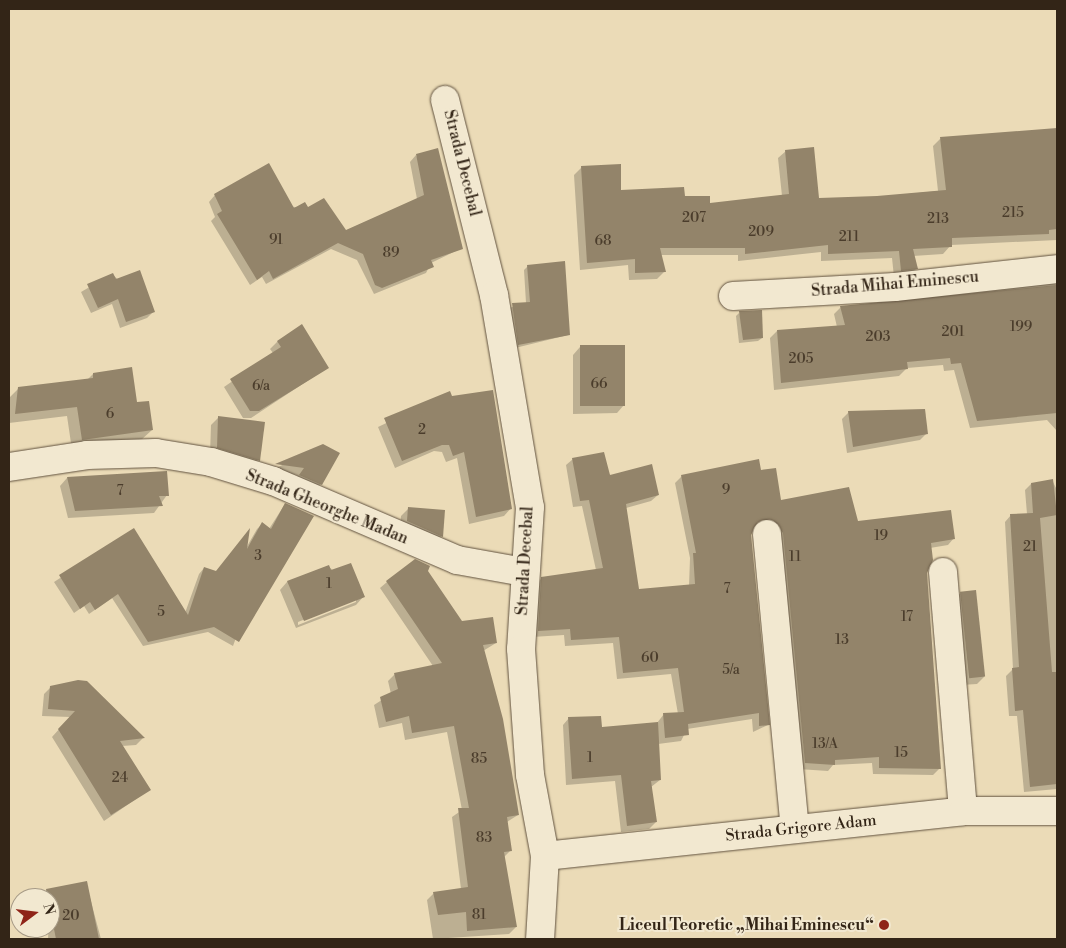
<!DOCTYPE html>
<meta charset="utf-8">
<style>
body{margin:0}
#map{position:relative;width:1066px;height:948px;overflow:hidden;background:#ebdbb7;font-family:"Libre Bodoni",serif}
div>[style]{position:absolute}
.shadow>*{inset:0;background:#0003}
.building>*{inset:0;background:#93846a;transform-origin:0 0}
.roads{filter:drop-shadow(0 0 1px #61523f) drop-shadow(0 0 1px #61523f)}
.minor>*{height:28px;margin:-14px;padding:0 14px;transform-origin:14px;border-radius:14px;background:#f2e8d0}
.dots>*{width:14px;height:14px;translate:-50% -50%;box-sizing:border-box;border:2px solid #f2e8d0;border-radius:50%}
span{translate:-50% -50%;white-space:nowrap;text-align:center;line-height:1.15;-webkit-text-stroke:4px #f2e8d0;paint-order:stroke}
.number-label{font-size:14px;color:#4b3d2c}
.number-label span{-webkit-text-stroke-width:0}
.street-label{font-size:16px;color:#332517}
.poi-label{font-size:16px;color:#332517;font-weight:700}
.right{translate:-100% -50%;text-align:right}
.frame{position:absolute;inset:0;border:10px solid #332517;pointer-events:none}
.north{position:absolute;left:10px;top:888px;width:50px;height:50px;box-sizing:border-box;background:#f2e8d0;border:1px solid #a69a86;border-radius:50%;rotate:75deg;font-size:14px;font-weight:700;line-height:20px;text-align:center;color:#332517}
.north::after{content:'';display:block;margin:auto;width:18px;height:22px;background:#8f2418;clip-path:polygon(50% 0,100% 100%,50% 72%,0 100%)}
</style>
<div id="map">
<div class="shadow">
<i style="clip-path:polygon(1057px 129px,1057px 240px,951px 245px,943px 254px,913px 256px,917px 268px,909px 276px,894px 277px,892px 258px,821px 261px,821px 252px,738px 261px,738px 255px,660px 255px,665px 271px,657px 279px,629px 280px,628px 265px,580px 270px,574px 175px,582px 167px,620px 191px,709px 204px,782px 196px,778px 158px,786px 151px,818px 200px,877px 197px,938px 191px,933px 146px,940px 139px)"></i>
<i style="clip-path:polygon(416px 155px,462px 248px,431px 263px,426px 273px,374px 294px,357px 260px,331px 249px,266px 284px,262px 277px,250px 285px,211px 221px,215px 217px,209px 202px,215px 195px,308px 209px,345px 231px,417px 199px,410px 162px)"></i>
<i style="clip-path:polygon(528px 266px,568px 335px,515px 348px,509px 308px,526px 303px,524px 270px)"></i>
<i style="clip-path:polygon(112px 274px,153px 312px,147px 318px,120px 328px,112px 304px,91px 313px,81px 292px)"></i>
<i style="clip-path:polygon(1057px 283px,1057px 431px,1047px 420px,970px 428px,954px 370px,944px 371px,943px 365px,907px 368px,899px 376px,774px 390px,770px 338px,777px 331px,837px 327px,834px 314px,841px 307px)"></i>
<i style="clip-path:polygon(739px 313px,762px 338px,758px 341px,739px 343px,736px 316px)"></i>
<i style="clip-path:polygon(302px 326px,327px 368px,251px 418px,243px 418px,224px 387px,273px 353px,270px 349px,277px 342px)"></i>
<i style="clip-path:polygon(580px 347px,624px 405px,617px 413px,573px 414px,573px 355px)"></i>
<i style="clip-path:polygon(93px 374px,136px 404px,152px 430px,141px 440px,72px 450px,67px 416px,9px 423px,9px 398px,19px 388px,87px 380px)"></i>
<i style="clip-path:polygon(449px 393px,511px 508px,504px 516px,469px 524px,457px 458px,446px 462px,442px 452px,434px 451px,395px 468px,378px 427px)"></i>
<i style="clip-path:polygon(849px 412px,927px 433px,920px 440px,847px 453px,842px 419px)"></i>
<i style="clip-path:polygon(219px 417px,258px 460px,251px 468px,210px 455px,211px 425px)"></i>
<i style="clip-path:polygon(323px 445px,321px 484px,313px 492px,293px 483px,297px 475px,270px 471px)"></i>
<i style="clip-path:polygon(573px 459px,658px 495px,651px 501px,626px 508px,638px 591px,689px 586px,690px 558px,675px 483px,682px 476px,760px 472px,780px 501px,857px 523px,954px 538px,948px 545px,930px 548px,926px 573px,940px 768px,933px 775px,873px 774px,872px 763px,833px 765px,828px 771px,798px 769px,766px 526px,754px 527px,750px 535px,768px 725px,753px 732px,752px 719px,687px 729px,681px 741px,658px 744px,660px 780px,651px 787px,656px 822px,649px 829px,621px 832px,615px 781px,566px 785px,563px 725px,569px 718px,600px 728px,657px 723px,664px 714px,678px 714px,671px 674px,617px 679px,613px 643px,565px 646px,564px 635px,532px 637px,535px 585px,542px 578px,596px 570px,582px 506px,573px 507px,566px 465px)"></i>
<i style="clip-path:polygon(67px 478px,167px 495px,154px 513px,68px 518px,60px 486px)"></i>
<i style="clip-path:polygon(1052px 480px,1057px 490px,1057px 789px,1024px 792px,1017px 716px,1009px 716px,1006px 676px,1013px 669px,1005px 522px,1011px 515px,1027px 514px,1025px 490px,1031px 484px)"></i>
<i style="clip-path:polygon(285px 504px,233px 646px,208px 632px,143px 646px,112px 598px,89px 614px,84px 606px,74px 613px,54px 582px,134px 530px,185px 613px,199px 574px,204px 568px,215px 572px,246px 548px,257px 529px,262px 524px,269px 529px)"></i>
<i style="clip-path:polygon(409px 508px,442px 536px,434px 544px,400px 529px,401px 516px)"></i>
<i style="clip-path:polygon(evenodd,328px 566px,363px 597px,356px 605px,296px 628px,280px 590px,287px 582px,328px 566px,356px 599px,356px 602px,298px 625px,298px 622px,356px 599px)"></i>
<i style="clip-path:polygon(427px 571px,461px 623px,496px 643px,483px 651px,518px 815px,507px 822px,510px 851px,504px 857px,516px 927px,509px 934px,433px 939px,427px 900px,434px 893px,461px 889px,452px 817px,462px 810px,447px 732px,405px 740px,402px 723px,379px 728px,374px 705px,391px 694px,388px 681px,395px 674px,433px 666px,380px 588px,387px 582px)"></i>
<i style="clip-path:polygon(961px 593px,984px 677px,977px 684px,961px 685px,954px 599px)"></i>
<i style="clip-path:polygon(86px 682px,143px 738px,136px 745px,122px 746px,149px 790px,104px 821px,52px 737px,70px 717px,42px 716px,44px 694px,51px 687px)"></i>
<i style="clip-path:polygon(86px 883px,101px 939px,48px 939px,50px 898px,39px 898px,47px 890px)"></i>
</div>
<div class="building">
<i style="clip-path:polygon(1057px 128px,1057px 229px,1049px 230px,1049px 234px,952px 238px,952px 247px,913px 249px,918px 269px,901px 271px,899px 251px,828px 254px,828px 245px,745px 254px,745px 248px,660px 248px,666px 272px,635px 273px,635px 259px,587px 263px,581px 166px,621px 164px,621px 190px,684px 187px,685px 196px,710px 196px,710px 203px,789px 194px,785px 150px,814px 147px,819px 198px,877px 196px,946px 190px,940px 137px)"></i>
<i style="clip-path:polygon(438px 148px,463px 249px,431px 260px,434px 267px,382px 288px,375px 285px,363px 254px,338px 243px,273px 279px,269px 271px,257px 280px,217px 214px,222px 211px,214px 194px,269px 163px,294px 208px,305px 202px,308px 207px,324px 198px,346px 230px,424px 195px,416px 154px)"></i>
<i style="clip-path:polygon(565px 261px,570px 335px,518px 345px,512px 303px,530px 302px,527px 265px)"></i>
<i style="clip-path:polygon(140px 270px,155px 312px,126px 322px,118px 299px,98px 308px,87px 284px,113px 273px,116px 279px)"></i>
<i style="clip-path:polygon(1057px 285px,1057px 413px,977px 421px,961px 363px,951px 364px,950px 358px,907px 362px,908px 369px,781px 383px,777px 330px,845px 325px,840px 306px)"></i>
<i style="clip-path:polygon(762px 310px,763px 338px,743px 340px,739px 311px)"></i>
<i style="clip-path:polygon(302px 324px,329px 368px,259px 411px,250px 411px,230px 379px,281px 347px,277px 341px)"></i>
<i style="left:580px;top:345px;width:45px;height:61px"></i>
<i style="clip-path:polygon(132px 367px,137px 402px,149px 401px,153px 430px,82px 440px,77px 407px,15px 414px,18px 387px,93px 378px,93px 373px)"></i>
<i style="clip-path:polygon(493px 390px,512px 509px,476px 517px,464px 452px,453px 456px,449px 445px,442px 445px,402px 461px,384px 418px,450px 391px,452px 396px)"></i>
<i style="clip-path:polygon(925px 409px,928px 434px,853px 447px,848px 411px)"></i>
<i style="clip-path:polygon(218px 416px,265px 422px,260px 461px,217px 448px)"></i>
<i style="clip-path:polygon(323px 444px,340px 453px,322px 485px,299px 475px,304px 468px,275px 464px)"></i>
<i style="clip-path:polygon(604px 452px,610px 475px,652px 464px,659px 495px,626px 504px,639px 589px,695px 584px,693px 553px,696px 553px,681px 475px,759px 459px,761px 470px,776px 468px,781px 500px,849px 487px,858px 521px,951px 510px,955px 539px,931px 543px,933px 560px,927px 573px,941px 769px,879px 768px,879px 757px,835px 760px,835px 765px,805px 763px,783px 533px,773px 520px,758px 522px,751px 535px,770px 725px,759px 726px,759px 713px,688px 724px,689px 735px,665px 738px,663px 713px,684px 712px,678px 668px,623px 673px,619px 637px,571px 640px,570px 629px,538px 631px,541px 577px,603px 568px,589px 500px,580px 501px,572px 458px)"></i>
<i style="clip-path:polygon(167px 471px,169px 496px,159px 496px,163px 506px,75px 511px,67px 477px)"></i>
<i style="clip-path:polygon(1053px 479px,1057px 515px,1040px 518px,1052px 672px,1057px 672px,1057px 784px,1030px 787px,1023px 710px,1015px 711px,1012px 668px,1019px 667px,1010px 514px,1033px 513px,1031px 483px)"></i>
<i style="clip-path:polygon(285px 503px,314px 516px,239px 642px,214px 627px,148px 642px,118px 594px,95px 610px,90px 602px,80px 609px,59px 575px,134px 528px,188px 615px,204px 567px,216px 571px,250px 528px,247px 549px,262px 522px,271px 529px)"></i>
<i style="clip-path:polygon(408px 507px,445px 510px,443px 537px,407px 521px)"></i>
<i style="clip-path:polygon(415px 559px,430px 566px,428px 571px,462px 621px,493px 617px,497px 643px,483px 645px,503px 719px,519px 815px,507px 817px,512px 851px,504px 852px,517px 927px,467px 931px,466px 912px,438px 915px,433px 892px,468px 887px,458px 808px,469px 808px,454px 726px,412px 733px,409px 716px,386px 722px,380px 697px,398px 689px,394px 673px,442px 663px,386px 581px)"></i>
<i style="clip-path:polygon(351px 563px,365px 597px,304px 621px,287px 581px,329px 565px,331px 570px)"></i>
<i style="left:976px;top:590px;width:87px;height:16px;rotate:84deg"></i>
<i style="clip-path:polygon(78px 680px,87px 681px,145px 738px,120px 741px,151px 790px,111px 815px,58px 729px,75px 711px,48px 709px,50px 686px)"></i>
<i style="clip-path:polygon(601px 716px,602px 727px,658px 722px,661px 780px,651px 781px,657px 822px,627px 826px,621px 775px,572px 779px,568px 717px)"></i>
<i style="clip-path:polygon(87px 881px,99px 939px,56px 939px,46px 889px)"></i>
</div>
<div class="roads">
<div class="minor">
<i style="left:445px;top:100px;width:201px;rotate:75.9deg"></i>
<i style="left:494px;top:295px;width:215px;rotate:80.4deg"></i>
<i style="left:530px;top:507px;width:142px;rotate:93.6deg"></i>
<i style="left:521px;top:649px;width:126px;rotate:85.9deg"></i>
<i style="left:530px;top:775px;width:82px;rotate:79.5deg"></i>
<i style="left:545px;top:856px;width:83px;rotate:93.4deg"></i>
<i style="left:733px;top:296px;width:162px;rotate:-3.2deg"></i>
<i style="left:895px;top:287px;width:163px;rotate:-6.3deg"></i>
<i style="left:9px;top:467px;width:79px;rotate:-8.7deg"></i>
<i style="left:87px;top:455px;width:69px;rotate:-1.7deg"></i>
<i style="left:156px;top:453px;width:56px;rotate:9.3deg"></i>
<i style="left:211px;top:462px;width:65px;rotate:17deg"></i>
<i style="left:273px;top:481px;width:200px;rotate:23.2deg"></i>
<i style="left:457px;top:560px;width:68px;rotate:10.2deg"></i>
<i style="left:767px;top:534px;width:295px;rotate:84.6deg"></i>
<i style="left:943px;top:572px;width:240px;rotate:85.2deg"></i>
<i style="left:545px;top:856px;width:420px;rotate:-6.1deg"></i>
<i style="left:963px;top:811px;width:94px"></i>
</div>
</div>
<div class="dots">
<i style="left:884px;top:925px;background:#8f2418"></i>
</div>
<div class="number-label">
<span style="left:1013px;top:213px">215</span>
<span style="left:694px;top:218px">207</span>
<span style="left:938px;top:219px">213</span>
<span style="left:761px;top:232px">209</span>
<span style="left:849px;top:237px">211</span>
<span style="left:276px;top:240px">91</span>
<span style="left:603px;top:241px">68</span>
<span style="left:391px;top:253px">89</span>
<span style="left:1021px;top:327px">199</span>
<span style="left:953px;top:332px">201</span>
<span style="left:878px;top:337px">203</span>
<span style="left:801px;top:359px">205</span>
<span style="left:599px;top:384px">66</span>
<span style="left:261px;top:386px">6/a</span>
<span style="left:110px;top:414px">6</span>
<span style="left:422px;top:430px">2</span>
<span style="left:726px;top:490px">9</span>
<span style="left:120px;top:491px">7</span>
<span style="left:881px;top:536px">19</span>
<span style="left:1030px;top:547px">21</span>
<span style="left:258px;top:556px">3</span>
<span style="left:795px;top:557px">11</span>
<span style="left:329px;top:584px">1</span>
<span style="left:727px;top:589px">7</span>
<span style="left:161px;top:612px">5</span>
<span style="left:907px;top:617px">17</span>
<span style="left:842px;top:640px">13</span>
<span style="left:650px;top:658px">60</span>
<span style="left:731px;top:670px">5/a</span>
<span style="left:825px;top:744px">13/A</span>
<span style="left:901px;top:753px">15</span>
<span style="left:590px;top:758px">1</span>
<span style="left:479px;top:759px">85</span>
<span style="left:120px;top:778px">24</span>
<span style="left:484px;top:838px">83</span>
<span style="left:479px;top:915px">81</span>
<span style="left:71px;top:916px">20</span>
</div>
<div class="street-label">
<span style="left:462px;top:163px;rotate:76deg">Strada Decebal</span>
<span style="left:895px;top:284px;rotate:-5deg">Strada Mihai Eminescu</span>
<span style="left:327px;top:507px;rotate:22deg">Strada Gheorghe Madan</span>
<span style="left:525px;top:561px;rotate:-87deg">Strada Decebal</span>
<span style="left:801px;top:828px;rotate:-6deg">Strada Grigore Adam</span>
</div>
<div class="poi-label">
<span class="right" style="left:874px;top:925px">Liceul Teoretic „Mihai Eminescu“</span>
</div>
<div class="frame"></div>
<div class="north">N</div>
</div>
